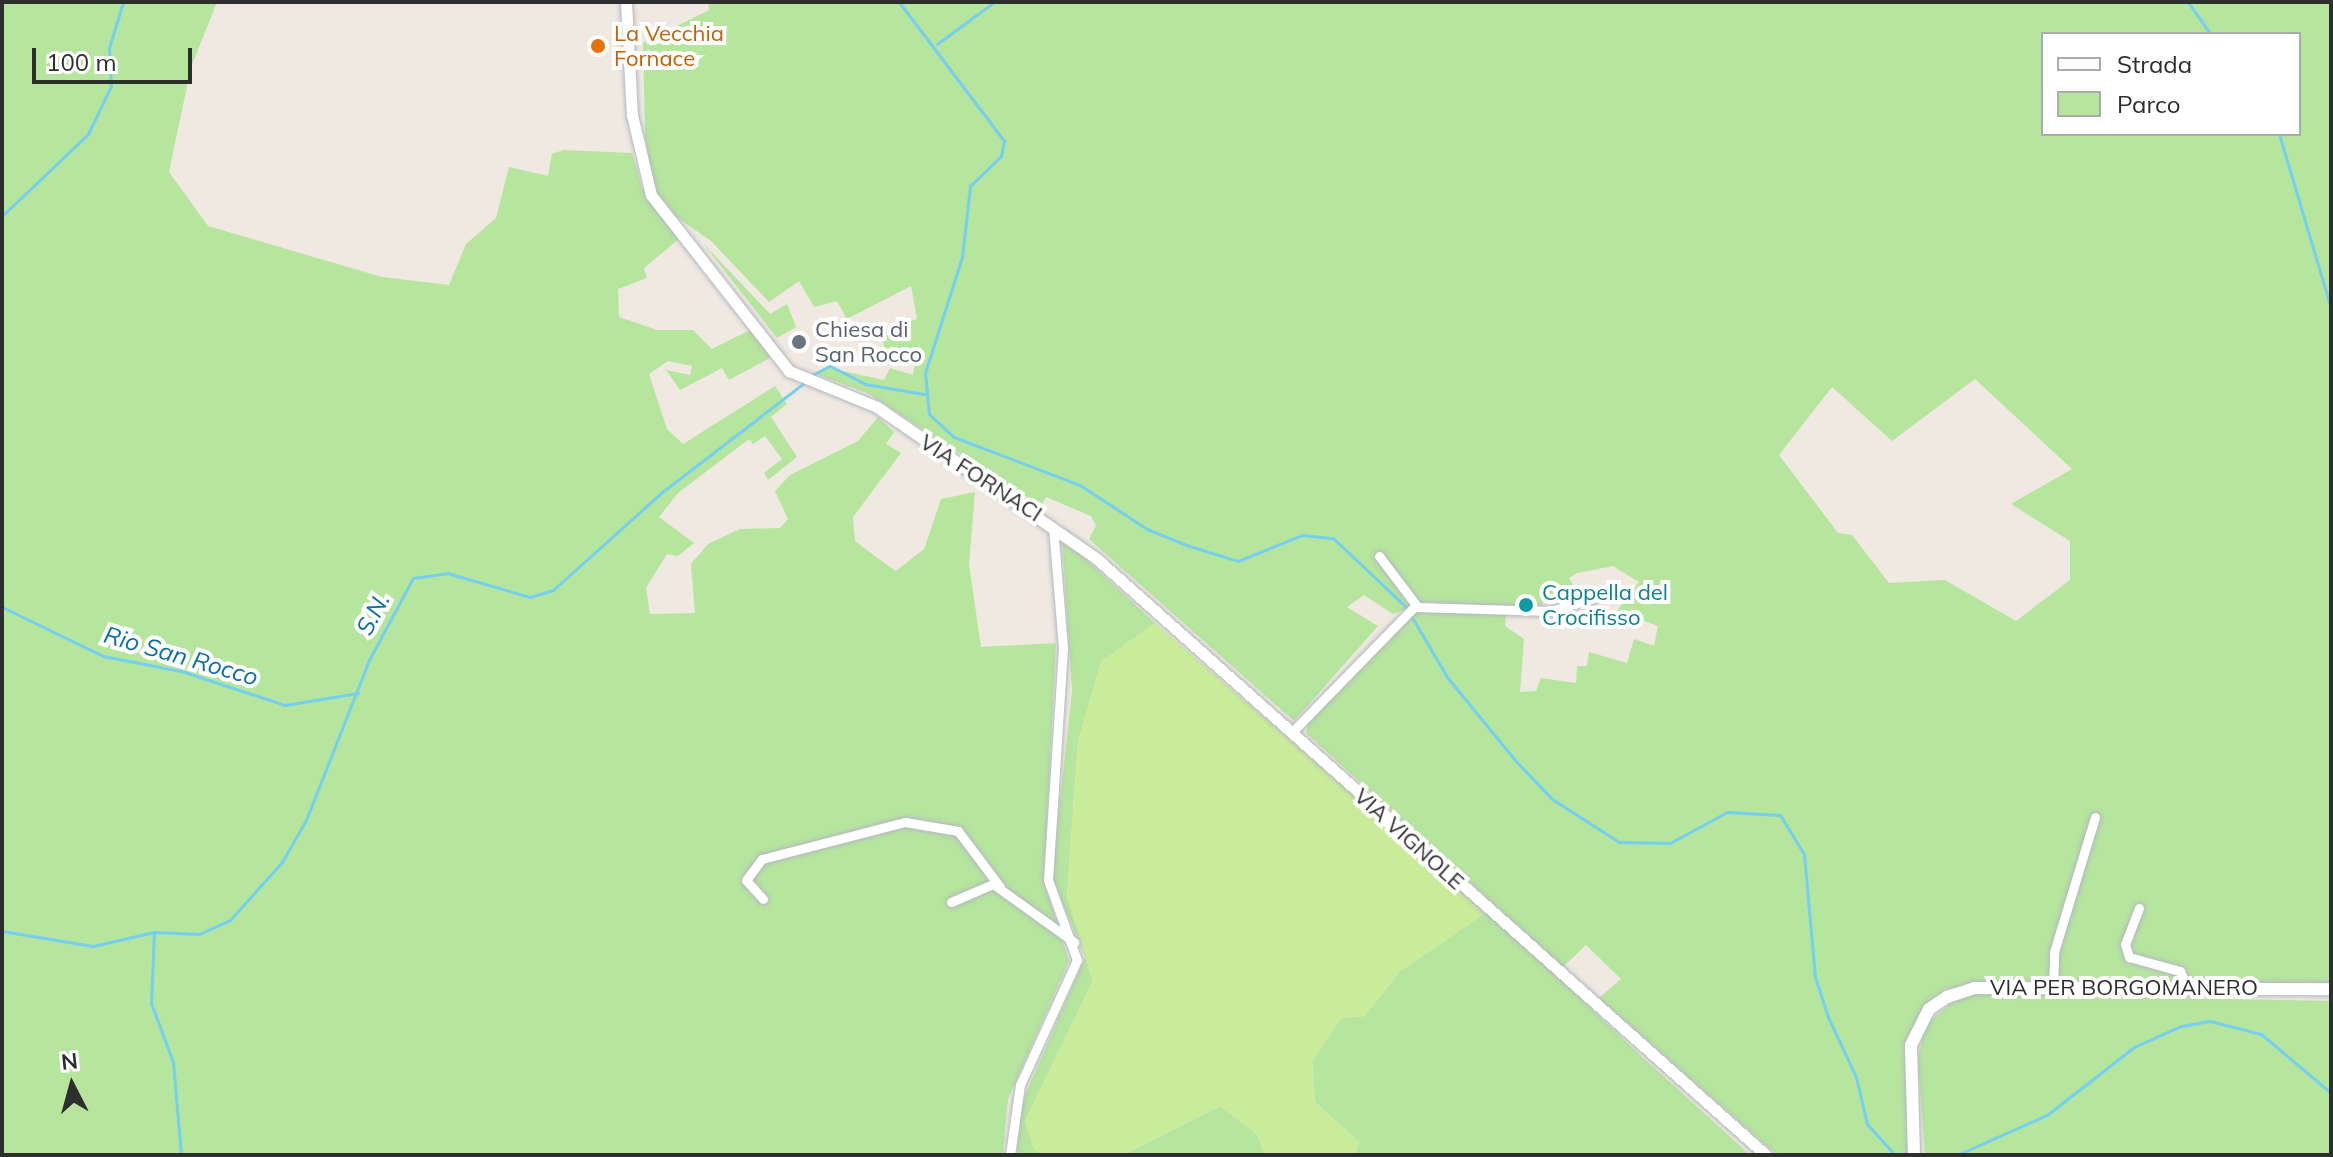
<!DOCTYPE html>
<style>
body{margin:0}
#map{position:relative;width:2333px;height:1157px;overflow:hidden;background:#efe9e1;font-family:Mulish,sans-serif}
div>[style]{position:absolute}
.green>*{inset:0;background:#b6e59e}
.pitch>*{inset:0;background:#c9ec9a}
.stream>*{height:3px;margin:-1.5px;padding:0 1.5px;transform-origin:1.5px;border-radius:1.5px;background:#75cff0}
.roads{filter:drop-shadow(0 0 2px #b4b7c1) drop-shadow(0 0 2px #b4b7c1)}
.minor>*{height:9px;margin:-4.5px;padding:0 4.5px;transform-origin:4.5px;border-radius:4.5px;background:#fff}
.tertiary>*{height:11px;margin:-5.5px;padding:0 5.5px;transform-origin:5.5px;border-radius:5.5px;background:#fff}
.secondary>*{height:12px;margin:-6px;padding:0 6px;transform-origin:6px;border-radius:6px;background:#fff}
.dots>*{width:22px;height:22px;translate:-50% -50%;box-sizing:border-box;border:4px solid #fff;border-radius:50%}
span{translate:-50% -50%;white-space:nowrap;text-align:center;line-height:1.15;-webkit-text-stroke:8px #fff;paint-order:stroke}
.food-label{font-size:22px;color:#c56008}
.left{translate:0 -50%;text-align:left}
.worship-label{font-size:22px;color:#5b616d}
.street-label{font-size:22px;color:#2e2e2e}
.culture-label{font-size:22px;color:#0d838f}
.water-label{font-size:24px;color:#0d6fa3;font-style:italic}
.frame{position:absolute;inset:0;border:4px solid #2e2e2e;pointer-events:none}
.legend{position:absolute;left:2041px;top:32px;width:260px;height:104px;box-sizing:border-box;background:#fff;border:2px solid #ababab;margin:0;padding:10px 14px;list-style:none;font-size:24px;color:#2e2e2e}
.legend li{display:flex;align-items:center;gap:16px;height:40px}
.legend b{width:40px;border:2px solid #ababab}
.north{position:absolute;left:32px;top:1045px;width:80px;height:80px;-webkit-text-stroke:6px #fff;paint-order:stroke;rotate:354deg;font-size:22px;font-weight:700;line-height:32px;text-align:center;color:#2e2e2e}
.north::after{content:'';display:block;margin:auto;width:28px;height:36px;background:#2e2e2e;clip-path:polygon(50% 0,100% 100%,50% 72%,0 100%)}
.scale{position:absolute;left:32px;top:48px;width:160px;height:36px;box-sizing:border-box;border:4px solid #2e2e2e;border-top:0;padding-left:10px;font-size:24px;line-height:28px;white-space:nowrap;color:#2e2e2e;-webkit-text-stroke:6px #fff;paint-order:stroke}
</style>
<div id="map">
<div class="green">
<i style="clip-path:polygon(2px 2px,217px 2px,191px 67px,169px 172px,208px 226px,382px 277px,449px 285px,466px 244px,496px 218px,509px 167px,548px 176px,552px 154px,563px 150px,632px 153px,642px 188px,679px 239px,644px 268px,647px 278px,618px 289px,619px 317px,657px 330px,693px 330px,712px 349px,752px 329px,770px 358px,729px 380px,722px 368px,680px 390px,666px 370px,690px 375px,692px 366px,668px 361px,649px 374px,667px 429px,683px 444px,775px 386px,787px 404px,771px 417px,797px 457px,768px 480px,764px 473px,782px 459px,765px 436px,753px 444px,749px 439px,678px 493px,659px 517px,694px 543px,678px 556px,667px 554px,646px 588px,650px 614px,695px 613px,691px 564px,708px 544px,740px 529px,780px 528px,788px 519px,775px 491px,790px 475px,858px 441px,878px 417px,894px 432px,886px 444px,901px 453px,853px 517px,855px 541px,876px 557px,896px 571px,924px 549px,941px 499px,975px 492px,969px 564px,981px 647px,1056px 643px,1044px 882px,1069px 961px,1008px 1099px,1003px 1155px,2px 1155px)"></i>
<i style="clip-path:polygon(evenodd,708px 2px,2329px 2px,2331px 986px,1997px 982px,1945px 989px,1906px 1043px,1911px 1155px,1777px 1155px,1599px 998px,1621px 979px,1586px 945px,1563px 967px,1306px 733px,1308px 722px,1417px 611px,1506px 611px,1505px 626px,1524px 639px,1520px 692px,1536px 691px,1541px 678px,1576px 683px,1577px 666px,1587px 666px,1589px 652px,1627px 663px,1634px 639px,1654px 646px,1658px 626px,1617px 611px,1639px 582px,1613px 566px,1577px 573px,1569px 578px,1573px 585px,1543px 598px,1542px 609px,1425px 602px,1393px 614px,1364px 595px,1347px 607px,1378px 626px,1294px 721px,1089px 539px,1096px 526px,1091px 516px,1046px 497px,1041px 506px,867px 393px,813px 373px,829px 368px,884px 380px,890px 368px,913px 375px,915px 363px,885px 357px,882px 331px,917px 319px,911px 286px,847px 319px,837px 301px,814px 307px,799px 281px,769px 302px,711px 241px,669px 212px,655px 192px,645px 137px,643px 43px,709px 10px,708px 2px,2043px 34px,2299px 34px,2299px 134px,2043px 134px,2043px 34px,708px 2px,1975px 379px,2072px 469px,2011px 504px,2070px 541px,2070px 580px,2016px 621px,1945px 580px,1889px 583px,1852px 535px,1838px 533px,1779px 455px,1832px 387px,1892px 441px,1975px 379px)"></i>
<i style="clip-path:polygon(703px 243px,770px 314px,787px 304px,796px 327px,777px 338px)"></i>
<i style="clip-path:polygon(1062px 537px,1155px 623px,1101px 662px,1078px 742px,1067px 895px,1093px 981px,1025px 1121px,1041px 1155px,1017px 1155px,1020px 1107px,1085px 957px,1052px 877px,1072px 691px)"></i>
<i style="clip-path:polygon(1488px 911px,1640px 1055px,1750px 1155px,1355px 1155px,1359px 1142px,1315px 1102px,1312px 1061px,1341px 1018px,1365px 1016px,1399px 972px)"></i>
<i style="clip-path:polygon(1977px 994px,2331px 1001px,2331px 1155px,1925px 1155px,1918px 1061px,1924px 1026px,1958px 997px)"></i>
<i style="clip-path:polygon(1220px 1106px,1257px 1134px,1265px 1155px,1123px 1155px)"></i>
</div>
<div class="pitch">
<i style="clip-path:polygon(1155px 623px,1488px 911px,1399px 972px,1365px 1016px,1341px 1018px,1312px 1061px,1315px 1102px,1359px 1142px,1355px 1155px,1265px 1155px,1257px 1134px,1220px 1106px,1123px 1155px,1041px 1155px,1033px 1148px,1025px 1121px,1093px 981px,1067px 895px,1078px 742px,1101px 662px)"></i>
</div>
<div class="stream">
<i style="left:899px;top:2px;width:174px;rotate:52.9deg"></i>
<i style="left:1004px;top:141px;width:15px;rotate:101deg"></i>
<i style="left:1001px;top:156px;width:43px;rotate:135.9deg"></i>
<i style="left:970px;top:186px;width:71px;rotate:96.4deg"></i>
<i style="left:962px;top:257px;width:122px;rotate:107.7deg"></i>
<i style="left:925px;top:373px;width:41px;rotate:84.4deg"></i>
<i style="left:929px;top:414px;width:34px;rotate:43deg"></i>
<i style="left:954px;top:437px;width:135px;rotate:20.9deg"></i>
<i style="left:1080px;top:485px;width:80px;rotate:33.3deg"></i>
<i style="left:1147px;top:529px;width:42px;rotate:22.3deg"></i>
<i style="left:1186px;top:545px;width:54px;rotate:17.1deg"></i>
<i style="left:1238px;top:561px;width:69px;rotate:-22.1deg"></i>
<i style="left:1302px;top:535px;width:31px;rotate:6deg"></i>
<i style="left:1333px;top:538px;width:100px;rotate:43.4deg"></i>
<i style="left:1406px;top:607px;width:81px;rotate:59.6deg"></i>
<i style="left:1447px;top:677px;width:106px;rotate:50.7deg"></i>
<i style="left:1514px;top:759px;width:55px;rotate:46.5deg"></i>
<i style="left:1552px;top:799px;width:80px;rotate:32.7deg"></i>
<i style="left:1619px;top:842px;width:51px;rotate:1.1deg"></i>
<i style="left:1670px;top:843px;width:65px;rotate:-28.5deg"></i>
<i style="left:1727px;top:812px;width:53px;rotate:3.2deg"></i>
<i style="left:1780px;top:815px;width:46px;rotate:58.4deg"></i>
<i style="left:1804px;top:854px;width:123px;rotate:84.9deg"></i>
<i style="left:1815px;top:977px;width:42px;rotate:72deg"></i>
<i style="left:1828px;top:1017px;width:66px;rotate:65deg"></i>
<i style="left:1856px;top:1077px;width:48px;rotate:76.8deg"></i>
<i style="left:1867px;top:1124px;width:42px;rotate:47.9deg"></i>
<i style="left:2188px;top:2px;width:39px;rotate:55deg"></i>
<i style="left:937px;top:44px;width:71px;rotate:-36.4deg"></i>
<i style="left:2279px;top:134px;width:182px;rotate:73.4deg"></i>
<i style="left:2px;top:216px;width:119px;rotate:-43.6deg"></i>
<i style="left:88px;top:134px;width:53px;rotate:-64.4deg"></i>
<i style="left:111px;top:86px;width:38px;rotate:-93deg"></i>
<i style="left:109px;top:48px;width:48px;rotate:-73.1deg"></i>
<i style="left:810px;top:376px;width:22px;rotate:-27deg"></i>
<i style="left:830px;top:366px;width:39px;rotate:27deg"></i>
<i style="left:865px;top:384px;width:60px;rotate:9.6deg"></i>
<i style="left:2px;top:607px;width:112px;rotate:25.9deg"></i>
<i style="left:103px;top:656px;width:79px;rotate:10.9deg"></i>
<i style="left:181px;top:671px;width:109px;rotate:18.1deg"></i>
<i style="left:285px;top:705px;width:74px;rotate:-9.3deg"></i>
<i style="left:2px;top:931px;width:92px;rotate:9.4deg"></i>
<i style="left:93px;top:946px;width:63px;rotate:-12.9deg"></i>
<i style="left:154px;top:932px;width:45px;rotate:2.5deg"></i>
<i style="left:199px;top:934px;width:34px;rotate:-24deg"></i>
<i style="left:230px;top:920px;width:78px;rotate:-48.1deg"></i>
<i style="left:282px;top:862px;width:48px;rotate:-60.3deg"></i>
<i style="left:306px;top:820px;width:172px;rotate:-68.5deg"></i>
<i style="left:369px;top:660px;width:93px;rotate:-61.8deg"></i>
<i style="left:413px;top:578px;width:34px;rotate:-8deg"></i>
<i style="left:447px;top:573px;width:86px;rotate:16.1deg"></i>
<i style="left:530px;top:597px;width:24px;rotate:-17deg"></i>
<i style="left:553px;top:590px;width:145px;rotate:-41.9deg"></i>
<i style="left:661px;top:493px;width:182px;rotate:-37.6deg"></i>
<i style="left:154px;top:932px;width:71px;rotate:92.4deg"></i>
<i style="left:151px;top:1003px;width:63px;rotate:69.6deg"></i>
<i style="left:173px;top:1062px;width:93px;rotate:85.1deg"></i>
<i style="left:1957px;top:1155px;width:98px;rotate:-24deg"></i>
<i style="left:2047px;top:1115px;width:110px;rotate:-38deg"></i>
<i style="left:2134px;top:1047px;width:51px;rotate:-24.1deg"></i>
<i style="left:2181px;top:1026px;width:29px;rotate:-10deg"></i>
<i style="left:2210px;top:1021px;width:53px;rotate:14.3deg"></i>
<i style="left:2261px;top:1034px;width:92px;rotate:40.1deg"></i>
</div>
<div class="roads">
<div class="minor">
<i style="left:1379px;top:556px;width:63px;rotate:52.8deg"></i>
<i style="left:1291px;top:733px;width:176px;rotate:-45.7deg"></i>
<i style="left:1414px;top:607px;width:137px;rotate:1.7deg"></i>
<i style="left:1551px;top:611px;width:53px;rotate:-17.4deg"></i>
<i style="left:763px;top:899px;width:25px;rotate:-132deg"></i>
<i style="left:746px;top:880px;width:26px;rotate:-53deg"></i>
<i style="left:762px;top:859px;width:148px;rotate:-14.5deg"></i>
<i style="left:905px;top:822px;width:54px;rotate:9.6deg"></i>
<i style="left:958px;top:831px;width:70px;rotate:53.1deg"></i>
<i style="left:951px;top:902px;width:46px;rotate:-23.2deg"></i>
<i style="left:993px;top:884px;width:100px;rotate:35.6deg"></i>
<i style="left:2139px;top:908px;width:39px;rotate:111deg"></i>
<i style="left:2125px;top:944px;width:14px;rotate:73deg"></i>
<i style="left:2129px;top:957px;width:53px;rotate:15.4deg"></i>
<i style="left:2180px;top:971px;width:17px;rotate:66deg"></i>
<i style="left:2053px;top:989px;width:37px;rotate:-88deg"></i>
<i style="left:2054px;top:952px;width:141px;rotate:-73.1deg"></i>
<i style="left:1010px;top:1155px;width:71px;rotate:-81.9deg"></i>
<i style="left:1020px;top:1085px;width:137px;rotate:-65.5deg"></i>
<i style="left:1077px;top:960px;width:85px;rotate:-109.9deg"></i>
<i style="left:1048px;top:880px;width:232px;rotate:-86.3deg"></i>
<i style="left:1063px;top:648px;width:121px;rotate:-94.7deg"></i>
</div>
<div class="tertiary">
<i style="left:626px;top:2px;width:113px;rotate:87deg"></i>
<i style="left:632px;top:115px;width:82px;rotate:76.6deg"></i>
<i style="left:651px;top:195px;width:224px;rotate:51.9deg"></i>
<i style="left:789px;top:371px;width:95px;rotate:22.2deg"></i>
<i style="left:877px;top:407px;width:267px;rotate:34.6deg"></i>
<i style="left:1097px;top:559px;width:896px;rotate:41.7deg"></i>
</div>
<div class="secondary">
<i style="left:1914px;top:1155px;width:110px;rotate:-91.6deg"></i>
<i style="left:1911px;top:1045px;width:40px;rotate:-63.4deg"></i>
<i style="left:1929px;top:1009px;width:22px;rotate:-34deg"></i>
<i style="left:1947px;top:997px;width:28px;rotate:-18deg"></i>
<i style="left:1974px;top:988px;width:357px;rotate:0.2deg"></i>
</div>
</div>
<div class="dots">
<i style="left:598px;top:46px;background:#e8710a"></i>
<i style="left:799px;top:342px;background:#6b7280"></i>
<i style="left:1526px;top:605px;background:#0f9aa8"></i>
</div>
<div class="food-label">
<span class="left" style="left:614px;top:46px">La Vecchia<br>Fornace</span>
</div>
<div class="worship-label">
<span class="left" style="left:815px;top:342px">Chiesa di<br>San Rocco</span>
</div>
<div class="street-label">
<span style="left:981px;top:478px;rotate:33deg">VIA FORNACI</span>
<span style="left:1409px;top:839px;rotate:42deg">VIA VIGNOLE</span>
<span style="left:2124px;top:988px">VIA PER BORGOMANERO</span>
</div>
<div class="culture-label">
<span class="left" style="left:1542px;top:605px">Cappella del<br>Crocifisso</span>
</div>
<div class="water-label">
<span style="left:373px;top:614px;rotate:-62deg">S.N.</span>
<span style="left:181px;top:656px;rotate:16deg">Rio San Rocco</span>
</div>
<div class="frame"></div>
<ul class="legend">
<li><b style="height:10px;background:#fff"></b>Strada</li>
<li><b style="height:22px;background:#b6e59e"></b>Parco</li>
</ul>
<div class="north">N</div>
<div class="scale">100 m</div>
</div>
